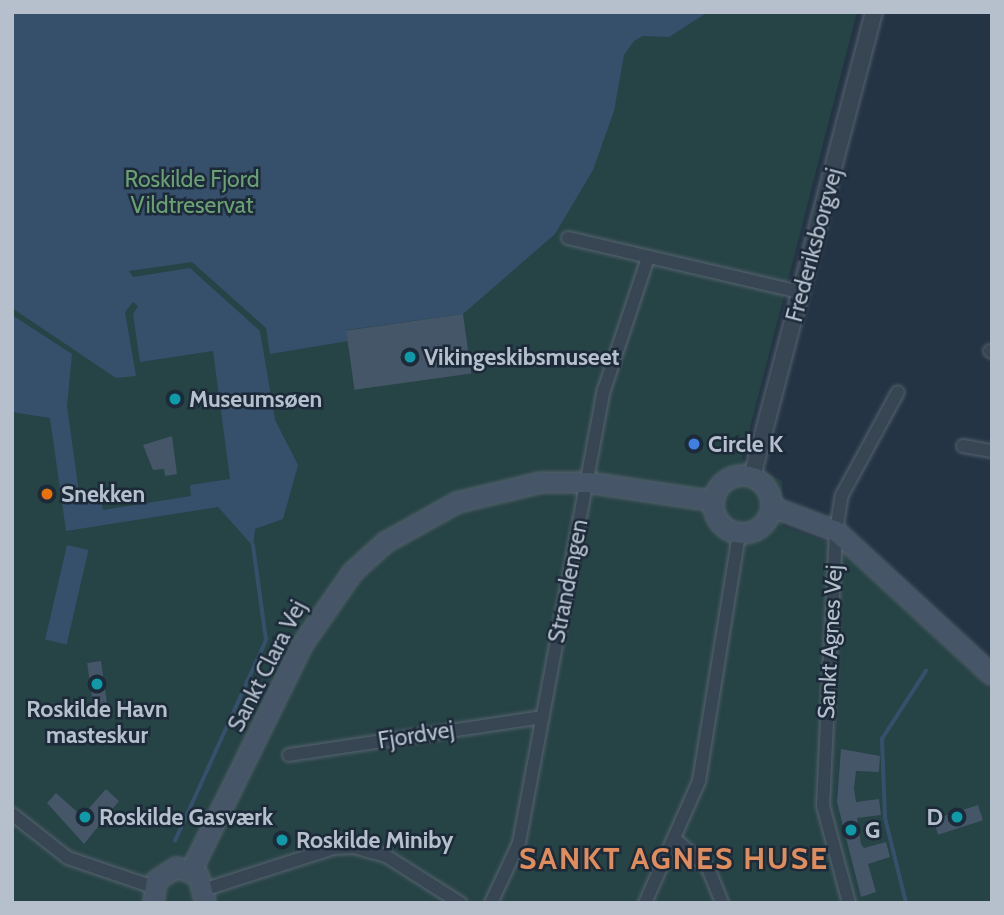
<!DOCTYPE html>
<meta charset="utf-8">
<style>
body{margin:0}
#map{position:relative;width:1004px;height:915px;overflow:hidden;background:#243444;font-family:Cabin,sans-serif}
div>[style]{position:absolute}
.green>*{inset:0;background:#264345}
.water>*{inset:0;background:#36506c;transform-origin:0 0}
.stream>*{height:3.5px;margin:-1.75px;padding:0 1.75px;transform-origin:1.75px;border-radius:1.75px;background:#36506c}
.building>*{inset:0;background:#455668;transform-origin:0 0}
.roads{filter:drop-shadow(0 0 2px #576370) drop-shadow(0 0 2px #576370)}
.minor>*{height:12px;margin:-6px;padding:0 6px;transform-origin:6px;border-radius:6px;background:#384553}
.tertiary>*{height:16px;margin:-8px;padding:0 8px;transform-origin:8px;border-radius:8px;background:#384553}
.secondary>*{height:19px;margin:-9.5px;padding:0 9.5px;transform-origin:9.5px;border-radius:9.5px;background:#465567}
.secondary>.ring{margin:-9.5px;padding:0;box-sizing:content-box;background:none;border:19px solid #465567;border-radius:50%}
.dots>*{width:19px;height:19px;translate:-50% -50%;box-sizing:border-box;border:4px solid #1d2a39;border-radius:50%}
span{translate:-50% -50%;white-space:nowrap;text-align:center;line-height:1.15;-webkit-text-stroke:5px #1d2a39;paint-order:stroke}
.park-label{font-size:23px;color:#6aa073}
.street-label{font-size:23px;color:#b6c0cd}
.poi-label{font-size:23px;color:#b6c0cd;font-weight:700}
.left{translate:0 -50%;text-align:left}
.right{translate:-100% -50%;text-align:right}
.district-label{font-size:30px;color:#e08d5e;font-weight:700;letter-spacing:2px}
.frame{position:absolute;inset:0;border:14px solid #b6c0cd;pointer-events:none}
</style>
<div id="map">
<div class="green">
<i style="clip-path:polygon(12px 12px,857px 12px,742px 459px,782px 481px,783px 526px,836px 545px,992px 690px,992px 903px,12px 903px)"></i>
</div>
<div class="water">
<i style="clip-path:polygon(12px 12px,708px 12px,669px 37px,643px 36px,634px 41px,624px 55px,614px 111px,593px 170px,555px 234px,463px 314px,346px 330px,348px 341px,270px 354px,266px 328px,192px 262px,129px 271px,133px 277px,190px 268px,260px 331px,275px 420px,298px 465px,283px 519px,255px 529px,253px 546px,218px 507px,66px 531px,50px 418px,12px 412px,12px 315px,72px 354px,67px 406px,80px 500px,101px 498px,103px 510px,191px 496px,190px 485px,230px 479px,213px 351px,140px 362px,133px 314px,138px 306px,133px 302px,125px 312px,136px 376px,116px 378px,12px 308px)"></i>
<i style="left:67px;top:545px;width:22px;height:97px;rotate:13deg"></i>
</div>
<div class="stream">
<i style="left:175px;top:841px;width:221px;rotate:-65.6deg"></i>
<i style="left:266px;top:640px;width:95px;rotate:-97.9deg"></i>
<i style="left:906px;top:903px;width:88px;rotate:-103.9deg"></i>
<i style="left:885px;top:818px;width:79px;rotate:-92.2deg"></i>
<i style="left:882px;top:739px;width:81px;rotate:-57.1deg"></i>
</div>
<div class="building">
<i style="left:463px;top:314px;width:60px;height:118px;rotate:82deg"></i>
<i style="clip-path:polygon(172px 436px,177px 474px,165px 476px,164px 469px,153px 470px,143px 445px)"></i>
<i style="left:101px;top:661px;width:44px;height:14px;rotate:82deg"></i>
<i style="clip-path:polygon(841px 749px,880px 756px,879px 772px,856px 771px,854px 789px,856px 802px,879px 799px,881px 815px,857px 818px,861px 844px,864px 848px,886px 842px,890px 857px,868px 864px,876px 892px,861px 897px,837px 802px)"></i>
<i style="clip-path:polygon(106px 789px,119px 801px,84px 844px,47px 803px,56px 793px,82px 816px)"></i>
<i style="left:978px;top:805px;width:16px;height:47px;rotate:72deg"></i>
</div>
<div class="roads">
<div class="minor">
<i style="left:568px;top:238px;width:238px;rotate:13.1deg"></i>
<i style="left:990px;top:351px;width:2px;rotate:27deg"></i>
<i style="left:963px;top:446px;width:29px;rotate:10deg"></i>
<i style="left:289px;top:755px;width:256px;rotate:-8.5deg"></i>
<i style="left:12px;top:814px;width:71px;rotate:38.2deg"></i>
<i style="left:68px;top:858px;width:90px;rotate:18.8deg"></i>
<i style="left:675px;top:839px;width:44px;rotate:41.3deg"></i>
<i style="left:708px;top:868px;width:38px;rotate:68deg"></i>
<i style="left:206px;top:889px;width:134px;rotate:-17.8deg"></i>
<i style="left:334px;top:848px;width:20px;rotate:-3deg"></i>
<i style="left:354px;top:847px;width:33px;rotate:16deg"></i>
<i style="left:386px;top:856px;width:88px;rotate:32.4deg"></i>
<i style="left:491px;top:903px;width:66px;rotate:-65deg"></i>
<i style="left:519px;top:843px;width:461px;rotate:-79.4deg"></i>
<i style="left:604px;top:390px;width:139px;rotate:-71.6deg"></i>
<i style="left:645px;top:903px;width:133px;rotate:-66.1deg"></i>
<i style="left:699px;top:781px;width:251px;rotate:-80.8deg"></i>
<i style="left:849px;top:903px;width:100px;rotate:-105deg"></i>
<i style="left:823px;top:806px;width:275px;rotate:-87.3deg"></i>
<i style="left:836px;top:531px;width:36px;rotate:-81deg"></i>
<i style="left:842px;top:495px;width:117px;rotate:-61.5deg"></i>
</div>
<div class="tertiary">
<i style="left:752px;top:477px;width:481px;rotate:-75.3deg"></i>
</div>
<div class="secondary">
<i class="ring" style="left:713px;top:475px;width:39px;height:39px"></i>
<i style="left:771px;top:506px;width:70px;rotate:21deg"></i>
<i style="left:836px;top:531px;width:212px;rotate:42.7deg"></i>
<i style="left:191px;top:870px;width:252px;rotate:-63.8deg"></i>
<i style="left:302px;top:644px;width:88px;rotate:-55.2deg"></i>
<i style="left:352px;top:572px;width:45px;rotate:-42.3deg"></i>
<i style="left:385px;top:542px;width:82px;rotate:-29.1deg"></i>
<i style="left:457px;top:502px;width:85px;rotate:-13.5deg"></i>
<i style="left:540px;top:482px;width:47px"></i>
<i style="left:587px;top:482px;width:128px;rotate:8.5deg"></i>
<i style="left:153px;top:903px;width:23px;rotate:-83deg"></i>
<i style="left:156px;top:880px;width:24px;rotate:-33deg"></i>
<i style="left:176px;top:867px;width:23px;rotate:20deg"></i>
<i style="left:198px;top:875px;width:29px;rotate:76deg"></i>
</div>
</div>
<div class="dots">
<i style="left:410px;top:357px;background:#0f9aa8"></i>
<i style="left:175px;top:399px;background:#0f9aa8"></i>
<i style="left:694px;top:444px;background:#3f7fe0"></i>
<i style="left:47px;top:494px;background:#e8710a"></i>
<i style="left:97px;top:684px;background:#0f9aa8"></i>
<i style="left:85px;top:817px;background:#0f9aa8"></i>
<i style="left:957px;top:817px;background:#0f9aa8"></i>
<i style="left:851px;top:830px;background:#0f9aa8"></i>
<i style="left:282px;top:840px;background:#0f9aa8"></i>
</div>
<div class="park-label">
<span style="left:192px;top:192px">Roskilde Fjord<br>Vildtreservat</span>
</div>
<div class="street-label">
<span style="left:814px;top:245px;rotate:-75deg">Frederiksborgvej</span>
<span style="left:568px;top:581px;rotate:-79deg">Strandengen</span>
<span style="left:830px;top:642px;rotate:-87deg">Sankt Agnes Vej</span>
<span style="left:267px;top:666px;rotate:-63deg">Sankt Clara Vej</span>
<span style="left:416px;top:735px;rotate:-9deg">Fjordvej</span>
</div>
<div class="poi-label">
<span class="left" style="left:424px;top:357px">Vikingeskibsmuseet</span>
<span class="left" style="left:189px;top:399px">Museumsøen</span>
<span class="left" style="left:708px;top:444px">Circle K</span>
<span class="left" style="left:61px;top:494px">Snekken</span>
<span style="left:97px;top:722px">Roskilde Havn<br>masteskur</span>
<span class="left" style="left:99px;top:817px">Roskilde Gasværk</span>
<span class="right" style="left:943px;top:817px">D</span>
<span class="left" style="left:865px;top:830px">G</span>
<span class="left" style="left:296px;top:840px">Roskilde Miniby</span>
</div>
<div class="district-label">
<span style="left:674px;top:859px">SANKT AGNES HUSE</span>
</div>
<div class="frame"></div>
</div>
